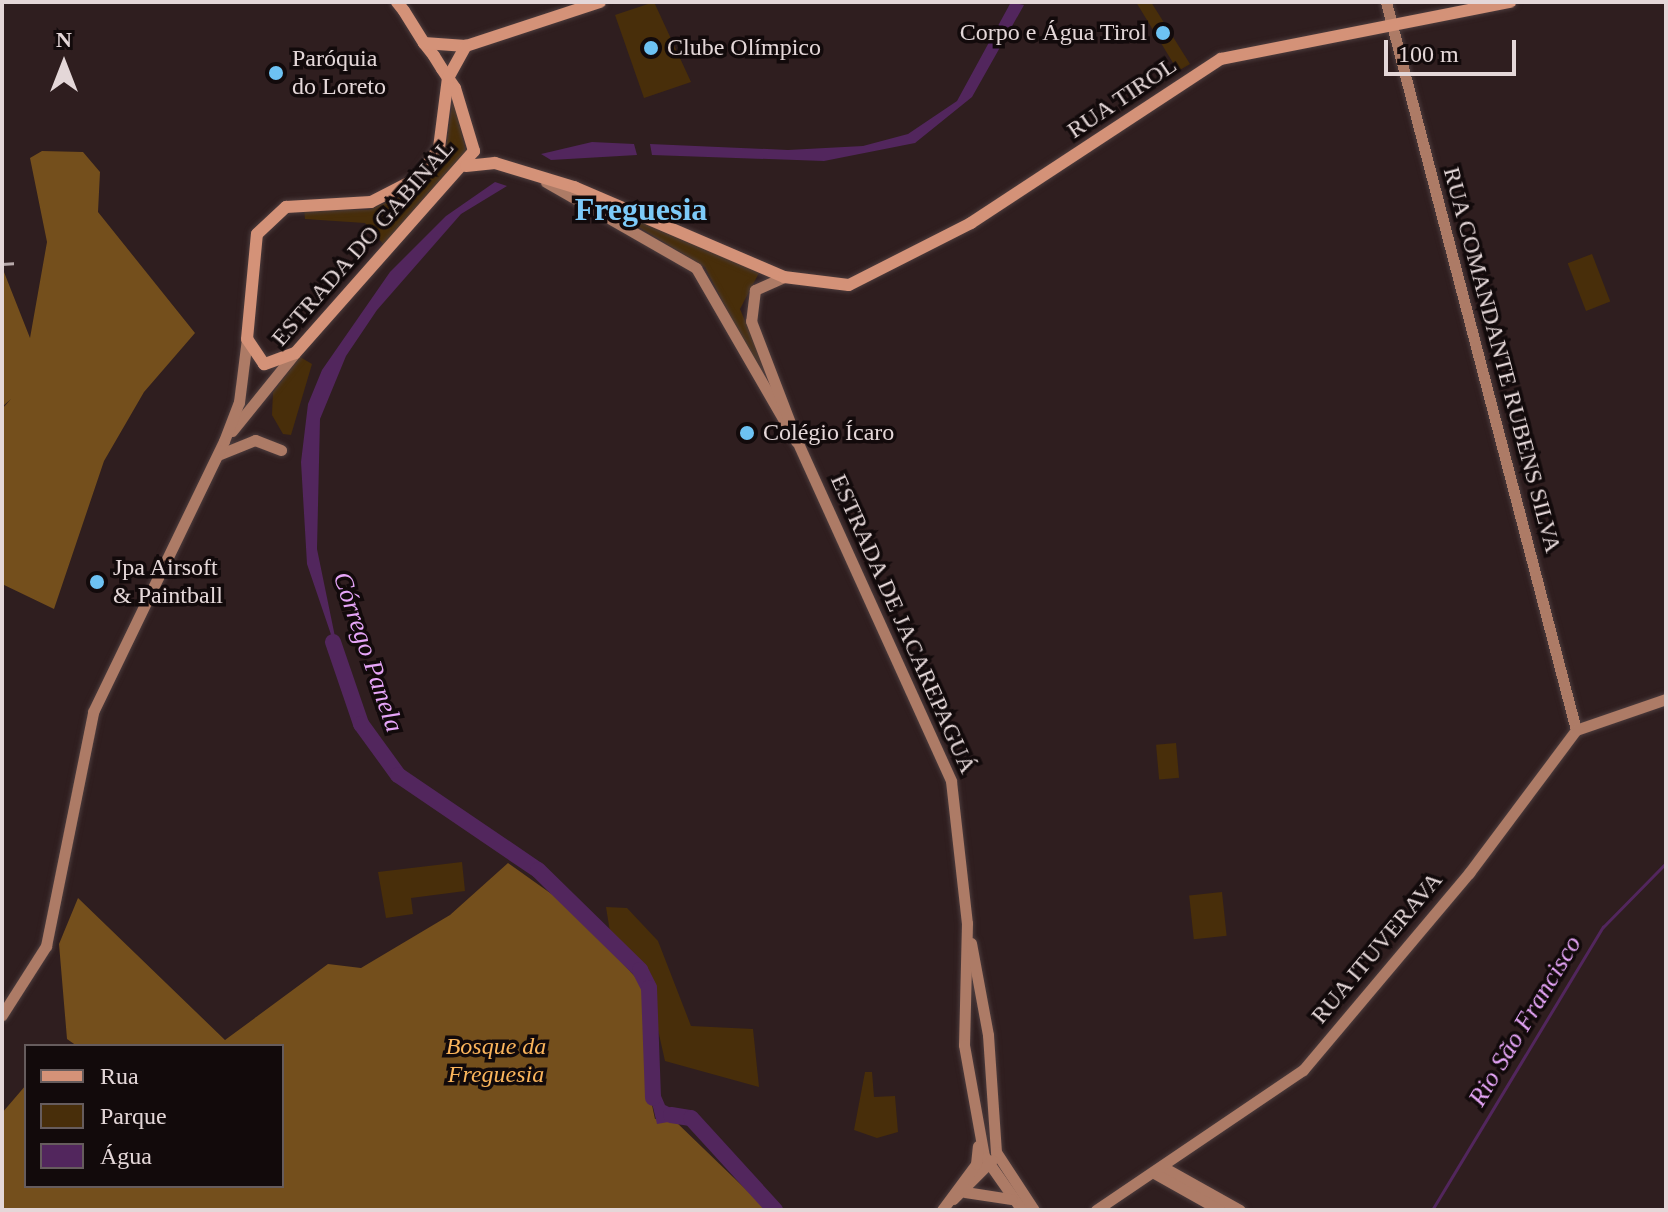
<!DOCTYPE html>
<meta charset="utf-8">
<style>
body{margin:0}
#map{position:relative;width:1668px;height:1212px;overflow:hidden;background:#2f1e1f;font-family:"Times New Roman",serif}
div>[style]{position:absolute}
.green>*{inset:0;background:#482e0a;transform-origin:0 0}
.forest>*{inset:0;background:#744f1c}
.water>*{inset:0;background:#52265d}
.stream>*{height:3px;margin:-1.5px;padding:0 1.5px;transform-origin:1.5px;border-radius:1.5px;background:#52265d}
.river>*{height:16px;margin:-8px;padding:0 8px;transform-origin:8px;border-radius:8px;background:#52265d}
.roads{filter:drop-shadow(0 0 2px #4c3c3d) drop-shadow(0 0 2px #4c3c3d)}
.secondary>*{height:11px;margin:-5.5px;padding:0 5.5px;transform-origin:5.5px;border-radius:5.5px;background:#ad7b66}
.primary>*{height:12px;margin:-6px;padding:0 6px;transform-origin:6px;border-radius:6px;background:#d49278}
.rail>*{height:3px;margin-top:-1.5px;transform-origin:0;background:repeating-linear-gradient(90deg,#b7a9aa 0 12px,transparent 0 18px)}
.dots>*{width:22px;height:22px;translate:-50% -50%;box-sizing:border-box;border:4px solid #120a0b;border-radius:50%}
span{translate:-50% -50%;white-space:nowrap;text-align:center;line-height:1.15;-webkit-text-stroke:7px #120a0b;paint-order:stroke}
.poi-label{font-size:24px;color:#e4d7d8}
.right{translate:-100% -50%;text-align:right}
.left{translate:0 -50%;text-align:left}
.street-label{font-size:24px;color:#e4d7d8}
.park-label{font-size:24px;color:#fbb55c;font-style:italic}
.water-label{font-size:26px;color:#e6a5f8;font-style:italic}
.district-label{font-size:32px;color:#7dcaf8;font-weight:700}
.frame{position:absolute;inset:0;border:4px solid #e4d7d8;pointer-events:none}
.legend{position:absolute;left:24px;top:1044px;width:260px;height:144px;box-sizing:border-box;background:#120a0b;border:2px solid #665c5d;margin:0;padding:10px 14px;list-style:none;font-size:24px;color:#e4d7d8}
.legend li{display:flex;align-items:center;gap:16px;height:40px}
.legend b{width:40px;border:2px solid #665c5d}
.north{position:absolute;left:24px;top:24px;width:80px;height:80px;-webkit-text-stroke:6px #120a0b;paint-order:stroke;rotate:0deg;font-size:22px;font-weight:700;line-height:32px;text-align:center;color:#e4d7d8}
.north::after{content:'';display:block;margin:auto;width:28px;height:36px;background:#e4d7d8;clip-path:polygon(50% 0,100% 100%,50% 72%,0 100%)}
.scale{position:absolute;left:1384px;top:40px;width:132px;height:36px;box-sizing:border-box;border:4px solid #e4d7d8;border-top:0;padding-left:10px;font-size:24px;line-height:28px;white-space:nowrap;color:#e4d7d8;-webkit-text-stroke:6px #120a0b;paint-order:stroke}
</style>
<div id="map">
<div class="green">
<i style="clip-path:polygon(654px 2px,691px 82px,644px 98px,615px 15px)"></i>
<i style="clip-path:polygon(1136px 2px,1151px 2px,1190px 64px,1178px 71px)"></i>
<i style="clip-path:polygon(453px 98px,466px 151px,384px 245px,365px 223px,305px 219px,304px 209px,368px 210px,411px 192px,446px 148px)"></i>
<i style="clip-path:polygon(604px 206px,760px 271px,740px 309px,772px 385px,765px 384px,705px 267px)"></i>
<i style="left:1592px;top:254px;width:51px;height:26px;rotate:69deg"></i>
<i style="clip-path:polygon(300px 357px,312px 364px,291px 435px,283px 434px,272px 415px,273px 392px)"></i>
<i style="left:1176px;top:743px;width:35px;height:20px;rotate:85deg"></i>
<i style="clip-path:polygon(462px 862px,465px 891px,411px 898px,413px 914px,386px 918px,378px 872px)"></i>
<i style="left:1222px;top:892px;width:44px;height:33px;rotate:84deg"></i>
<i style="clip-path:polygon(606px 907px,627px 908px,658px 941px,691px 1026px,753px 1029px,759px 1087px,665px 1061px,654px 1012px,610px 932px)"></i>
<i style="clip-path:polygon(865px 1072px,872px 1072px,874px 1097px,895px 1096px,898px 1132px,877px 1138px,854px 1130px)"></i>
</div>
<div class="forest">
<i style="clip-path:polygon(42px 151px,83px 152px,100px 172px,98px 212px,195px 333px,144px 392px,104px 461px,54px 609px,2px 584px,2px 409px,11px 399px,2px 407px,2px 267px,30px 338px,47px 242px,30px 158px)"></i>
<i style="clip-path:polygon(508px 863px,574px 910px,638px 980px,648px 1005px,647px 1082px,655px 1119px,673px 1119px,767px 1210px,2px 1210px,2px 1113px,26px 1085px,26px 1186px,282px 1186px,282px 1046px,77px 1046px,67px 1039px,59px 944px,78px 898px,225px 1040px,328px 964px,361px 968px,450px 915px)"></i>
</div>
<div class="water">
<i style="clip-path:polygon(1011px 2px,1024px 5px,972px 97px,915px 143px,824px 161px,652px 155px,650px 144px,788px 150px,863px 146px,908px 134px,957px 101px)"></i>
<i style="clip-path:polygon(592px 142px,634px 144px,637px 155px,551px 160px,541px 154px)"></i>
<i style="clip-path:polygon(495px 182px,507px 186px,461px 214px,377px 310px,346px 356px,320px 419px,317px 549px,340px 661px,307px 564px,301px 462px,308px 404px,322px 370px,390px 272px,446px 216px)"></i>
<i style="clip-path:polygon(652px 1075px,665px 1105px,691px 1118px,657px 1124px,647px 1082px)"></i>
</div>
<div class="stream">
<i style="left:1432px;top:1210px;width:331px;rotate:-58.9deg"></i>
<i style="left:1603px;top:927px;width:90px;rotate:-45.5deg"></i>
</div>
<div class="river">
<i style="left:333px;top:642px;width:87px;rotate:71.1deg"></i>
<i style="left:361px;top:724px;width:63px;rotate:54deg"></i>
<i style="left:398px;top:775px;width:169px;rotate:34.2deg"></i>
<i style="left:538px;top:870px;width:143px;rotate:44.4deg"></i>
<i style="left:640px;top:970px;width:20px;rotate:63deg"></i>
<i style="left:649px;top:988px;width:110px;rotate:87.9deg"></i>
<i style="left:671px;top:1115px;width:20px;rotate:9deg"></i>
<i style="left:691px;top:1118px;width:125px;rotate:47.6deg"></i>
</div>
<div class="roads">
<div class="secondary">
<i style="left:1386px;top:2px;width:752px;rotate:75.37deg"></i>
<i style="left:546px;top:182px;width:173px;rotate:29.8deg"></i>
<i style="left:696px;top:268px;width:200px;rotate:60deg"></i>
<i style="left:784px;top:277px;width:32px;rotate:156deg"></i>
<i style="left:755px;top:290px;width:31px;rotate:97deg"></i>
<i style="left:751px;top:321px;width:129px;rotate:69deg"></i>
<i style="left:797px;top:441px;width:373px;rotate:65.6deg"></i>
<i style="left:951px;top:781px;width:143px;rotate:83.6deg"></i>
<i style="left:967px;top:923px;width:122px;rotate:91.4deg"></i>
<i style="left:964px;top:1045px;width:113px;rotate:79.8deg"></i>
<i style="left:984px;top:1156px;width:66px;rotate:54.9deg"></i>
<i style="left:232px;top:431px;width:100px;rotate:-51.1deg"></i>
<i style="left:218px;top:455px;width:40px;rotate:-22deg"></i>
<i style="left:255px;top:440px;width:28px;rotate:21deg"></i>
<i style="left:971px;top:943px;width:94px;rotate:79.5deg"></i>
<i style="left:988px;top:1035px;width:117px;rotate:86.1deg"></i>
<i style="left:996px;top:1152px;width:69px;rotate:56.8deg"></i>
<i style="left:2px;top:1015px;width:82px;rotate:-57.5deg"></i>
<i style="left:46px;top:946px;width:239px;rotate:-78.6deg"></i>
<i style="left:93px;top:712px;width:301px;rotate:-64.2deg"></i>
<i style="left:224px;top:441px;width:42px;rotate:-69deg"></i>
<i style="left:239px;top:402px;width:64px;rotate:-82.8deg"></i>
<i style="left:1163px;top:1167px;width:88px;rotate:29.2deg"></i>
<i style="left:1154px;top:1173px;width:76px;rotate:29.3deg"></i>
<i style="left:965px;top:1192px;width:47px;rotate:8.7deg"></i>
<i style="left:953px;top:1199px;width:55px;rotate:-45deg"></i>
<i style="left:942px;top:1210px;width:57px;rotate:-53.5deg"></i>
<i style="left:976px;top:1164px;width:18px;rotate:-84deg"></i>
<i style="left:1096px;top:1210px;width:250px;rotate:-34.1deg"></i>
<i style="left:1303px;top:1070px;width:258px;rotate:-49.9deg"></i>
<i style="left:1469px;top:873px;width:179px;rotate:-53.2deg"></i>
<i style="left:1576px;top:730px;width:95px;rotate:-19deg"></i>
</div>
<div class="primary">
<i style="left:397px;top:2px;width:11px;rotate:52deg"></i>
<i style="left:404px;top:11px;width:38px;rotate:58deg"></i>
<i style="left:424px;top:43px;width:16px;rotate:52deg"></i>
<i style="left:434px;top:56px;width:15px;rotate:58deg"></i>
<i style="left:442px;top:69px;width:11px;rotate:56deg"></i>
<i style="left:448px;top:78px;width:12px;rotate:55deg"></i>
<i style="left:455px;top:88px;width:66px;rotate:73.2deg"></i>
<i style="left:474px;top:151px;width:270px;rotate:131.5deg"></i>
<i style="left:295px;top:353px;width:33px;rotate:160deg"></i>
<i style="left:264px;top:364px;width:30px;rotate:-124deg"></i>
<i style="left:247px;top:339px;width:105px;rotate:-84.6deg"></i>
<i style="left:257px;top:234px;width:40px;rotate:-43deg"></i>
<i style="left:286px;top:207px;width:85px;rotate:-3.4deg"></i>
<i style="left:371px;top:202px;width:53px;rotate:-27.1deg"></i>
<i style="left:418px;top:178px;width:37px;rotate:-55deg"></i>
<i style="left:439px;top:148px;width:71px;rotate:-82.7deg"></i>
<i style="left:448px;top:78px;width:37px;rotate:-61deg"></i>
<i style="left:424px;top:43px;width:42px;rotate:4.1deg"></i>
<i style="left:466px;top:46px;width:141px;rotate:-18.2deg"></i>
<i style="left:466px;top:166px;width:29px;rotate:-6deg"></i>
<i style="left:495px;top:163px;width:83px;rotate:16.9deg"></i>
<i style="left:574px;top:187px;width:228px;rotate:23.2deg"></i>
<i style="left:784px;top:277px;width:65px;rotate:7deg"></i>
<i style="left:849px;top:285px;width:137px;rotate:-26.9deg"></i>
<i style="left:971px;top:223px;width:299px;rotate:-33.3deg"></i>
<i style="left:1221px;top:59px;width:295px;rotate:-11.2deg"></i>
</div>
</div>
<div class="rail">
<i style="left:2px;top:264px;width:16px;rotate:-4deg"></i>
</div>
<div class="dots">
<i style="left:1163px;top:33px;background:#6dc2f3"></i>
<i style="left:651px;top:48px;background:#6dc2f3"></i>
<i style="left:276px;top:73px;background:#6dc2f3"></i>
<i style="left:747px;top:433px;background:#6dc2f3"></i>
<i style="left:97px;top:582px;background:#6dc2f3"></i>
</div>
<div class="poi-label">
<span class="right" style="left:1147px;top:33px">Corpo e Água Tirol</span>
<span class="left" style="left:667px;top:48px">Clube Olímpico</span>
<span class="left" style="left:292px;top:73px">Paróquia<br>do Loreto</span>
<span class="left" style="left:763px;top:433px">Colégio Ícaro</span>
<span class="left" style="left:113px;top:582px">Jpa Airsoft<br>&amp; Paintball</span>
</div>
<div class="street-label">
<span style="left:1122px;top:98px;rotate:-34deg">RUA TIROL</span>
<span style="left:363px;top:243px;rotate:-49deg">ESTRADA DO GABINAL</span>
<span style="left:1502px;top:360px;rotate:75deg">RUA COMANDANTE RUBENS SILVA</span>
<span style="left:903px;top:624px;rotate:66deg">ESTRADA DE JACAREPAGUÁ</span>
<span style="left:1377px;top:948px;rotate:-50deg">RUA ITUVERAVA</span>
</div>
<div class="park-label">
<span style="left:496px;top:1061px">Bosque da<br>Freguesia</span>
</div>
<div class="water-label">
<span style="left:368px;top:652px;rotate:71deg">Córrego Panela</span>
<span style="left:1525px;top:1021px;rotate:-59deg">Rio São Francisco</span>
</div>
<div class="district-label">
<span style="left:641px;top:209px">Freguesia</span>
</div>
<div class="frame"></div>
<ul class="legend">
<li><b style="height:10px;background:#d49278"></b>Rua</li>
<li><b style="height:22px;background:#482e0a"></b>Parque</li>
<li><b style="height:22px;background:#52265d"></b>Água</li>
</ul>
<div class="north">N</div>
<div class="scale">100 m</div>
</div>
